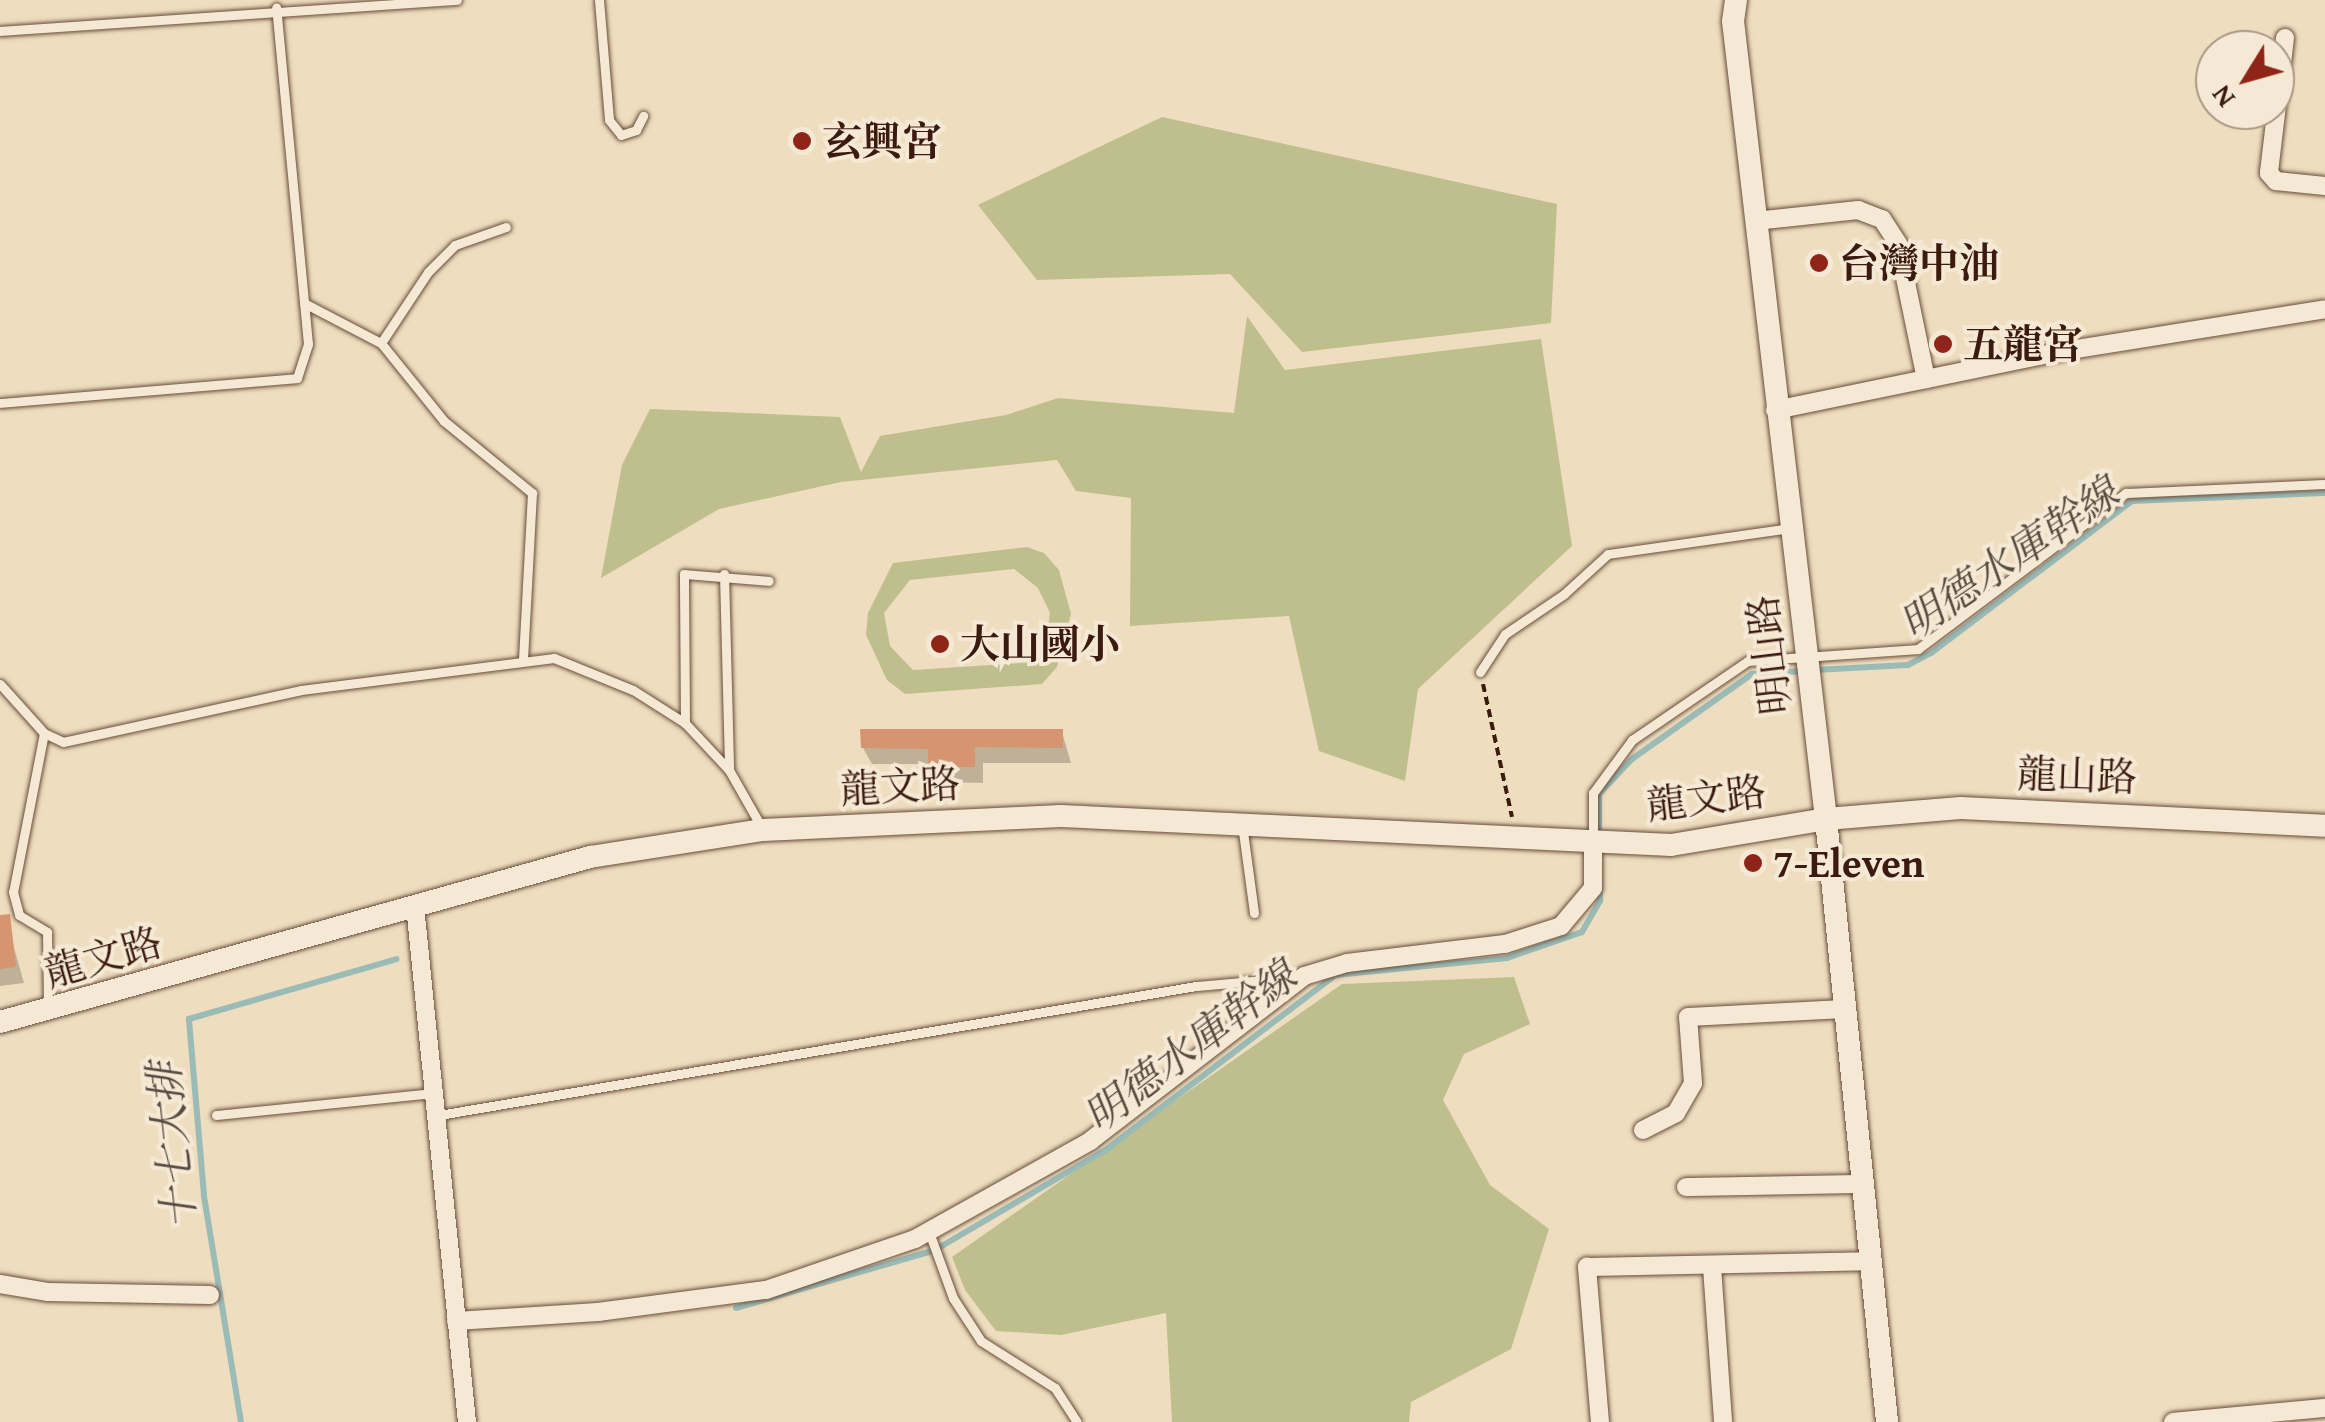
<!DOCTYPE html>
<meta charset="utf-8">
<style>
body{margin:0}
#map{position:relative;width:2325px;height:1422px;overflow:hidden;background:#efddbf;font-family:"Gentium Book Plus","Noto Serif TC",serif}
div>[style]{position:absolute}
.green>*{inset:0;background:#bfbf8e}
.shadow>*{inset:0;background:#0003}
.stream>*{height:6px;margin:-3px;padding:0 3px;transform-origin:3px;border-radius:3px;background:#9abbb6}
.building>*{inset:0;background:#d49570}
.path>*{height:4px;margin-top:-2px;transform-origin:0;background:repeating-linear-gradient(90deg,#3b1b0d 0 8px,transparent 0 13px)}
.roads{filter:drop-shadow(0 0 2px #684c3a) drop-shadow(0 0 2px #684c3a)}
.service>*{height:9px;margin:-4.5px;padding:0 4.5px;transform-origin:4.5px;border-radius:4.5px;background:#f5e9d5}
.minor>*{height:18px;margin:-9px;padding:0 9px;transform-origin:9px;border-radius:9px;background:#f5e9d5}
.tertiary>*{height:22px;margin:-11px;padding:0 11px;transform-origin:11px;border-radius:11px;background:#f5e9d5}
.dots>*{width:28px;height:28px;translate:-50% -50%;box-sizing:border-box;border:5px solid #f5e9d5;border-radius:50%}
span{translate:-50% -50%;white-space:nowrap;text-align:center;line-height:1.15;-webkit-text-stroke:8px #f5e9d5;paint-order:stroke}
.poi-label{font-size:40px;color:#3b1b0d;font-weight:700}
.left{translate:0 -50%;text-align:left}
.street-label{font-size:40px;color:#3b1b0d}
.water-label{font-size:42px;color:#584b40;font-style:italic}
.north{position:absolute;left:2195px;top:30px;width:100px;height:100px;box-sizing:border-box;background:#f5e9d5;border:2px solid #ab9785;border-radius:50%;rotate:233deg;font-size:28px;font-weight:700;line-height:40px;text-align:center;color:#3b1b0d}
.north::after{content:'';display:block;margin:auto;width:35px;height:45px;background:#8f2418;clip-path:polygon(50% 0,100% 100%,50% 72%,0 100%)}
</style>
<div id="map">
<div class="green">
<i style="clip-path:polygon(1162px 117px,1557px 204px,1551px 323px,1302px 352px,1230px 274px,1037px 280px,978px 205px)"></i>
<i style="clip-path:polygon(1247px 316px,1285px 370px,1541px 339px,1572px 546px,1418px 689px,1405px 781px,1319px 751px,1289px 616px,1130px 626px,1131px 498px,1076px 491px,1057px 460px,841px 482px,719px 509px,601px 578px,622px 465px,650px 409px,840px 417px,861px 472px,880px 436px,1006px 415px,1058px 398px,1234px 413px)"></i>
<i style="clip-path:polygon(evenodd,1027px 547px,1044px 553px,1059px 570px,1071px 614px,1057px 667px,1042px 684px,905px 694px,887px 680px,866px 635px,868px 613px,893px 563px,1027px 547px,1014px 569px,1038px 588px,1050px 613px,1045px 651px,1036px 662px,913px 670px,890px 646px,884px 613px,910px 580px,1014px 569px)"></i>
<i style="clip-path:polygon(1514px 977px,1530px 1024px,1464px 1054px,1443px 1100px,1490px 1185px,1549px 1229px,1511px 1349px,1411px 1402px,1409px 1422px,1172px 1422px,1166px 1313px,1061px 1335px,996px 1331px,965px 1290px,952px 1257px,1342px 984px)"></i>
</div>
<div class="shadow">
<i style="clip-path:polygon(1062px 732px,1071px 763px,983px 763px,983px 783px,940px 782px,931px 764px,872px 764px,863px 748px)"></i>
<i style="clip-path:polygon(11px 937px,24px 983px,0 986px,0 938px)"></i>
</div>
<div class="stream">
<i style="left:1815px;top:670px;width:93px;rotate:-3.1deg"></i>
<i style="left:1908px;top:665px;width:26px;rotate:-28deg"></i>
<i style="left:1931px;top:653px;width:252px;rotate:-37.1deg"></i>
<i style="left:2132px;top:501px;width:193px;rotate:-2.4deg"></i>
<i style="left:1599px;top:835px;width:41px;rotate:-90deg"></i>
<i style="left:1599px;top:794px;width:48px;rotate:-46.7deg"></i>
<i style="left:1632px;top:759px;width:147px;rotate:-35.3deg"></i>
<i style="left:1752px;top:674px;width:51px;rotate:-3.4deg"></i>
<i style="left:736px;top:1308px;width:207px;rotate:-16.2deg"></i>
<i style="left:935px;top:1250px;width:199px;rotate:-30.4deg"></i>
<i style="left:1107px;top:1149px;width:287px;rotate:-37.3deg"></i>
<i style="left:1335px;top:975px;width:173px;rotate:-5.6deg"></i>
<i style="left:1507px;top:958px;width:79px;rotate:-19.1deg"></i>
<i style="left:1582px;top:932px;width:36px;rotate:-60deg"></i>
<i style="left:1600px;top:901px;width:13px;rotate:-90deg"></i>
<i style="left:241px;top:1422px;width:230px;rotate:-99.3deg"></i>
<i style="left:204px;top:1195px;width:177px;rotate:-94.9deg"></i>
<i style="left:189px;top:1019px;width:216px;rotate:-16.1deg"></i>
</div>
<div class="building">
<i style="clip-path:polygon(860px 729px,1063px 729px,1063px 748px,975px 747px,975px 767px,928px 767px,928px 749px,861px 748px)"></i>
<i style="clip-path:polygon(10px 914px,16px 967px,0 969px,0 915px)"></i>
</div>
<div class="path">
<i style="left:1483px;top:684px;width:136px;rotate:77.7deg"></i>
</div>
<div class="roads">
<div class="service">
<i style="left:599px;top:0;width:120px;rotate:85.2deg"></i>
<i style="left:609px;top:120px;width:19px;rotate:51deg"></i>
<i style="left:621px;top:135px;width:16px;rotate:-18deg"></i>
<i style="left:636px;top:130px;width:16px;rotate:-63deg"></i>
<i style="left:0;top:31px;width:458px;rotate:-3.9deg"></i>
<i style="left:304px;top:303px;width:87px;rotate:27.5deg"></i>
<i style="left:381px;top:343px;width:100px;rotate:51.1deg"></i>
<i style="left:444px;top:421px;width:114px;rotate:39.3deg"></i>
<i style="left:532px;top:493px;width:166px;rotate:93.1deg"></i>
<i style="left:381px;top:343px;width:85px;rotate:-56.5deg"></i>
<i style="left:428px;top:272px;width:38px;rotate:-45deg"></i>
<i style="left:455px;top:245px;width:54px;rotate:-19.4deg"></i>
<i style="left:0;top:403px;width:298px;rotate:-4.8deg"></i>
<i style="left:297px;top:378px;width:36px;rotate:-72deg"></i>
<i style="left:308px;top:344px;width:338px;rotate:-95.4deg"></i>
<i style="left:724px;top:574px;width:196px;rotate:88.5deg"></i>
<i style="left:1480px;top:672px;width:45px;rotate:-56.7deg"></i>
<i style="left:1505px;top:634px;width:71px;rotate:-34.1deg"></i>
<i style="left:1564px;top:594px;width:59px;rotate:-42.3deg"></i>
<i style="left:1608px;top:554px;width:185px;rotate:-8.1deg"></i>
<i style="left:0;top:684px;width:66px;rotate:48.1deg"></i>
<i style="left:44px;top:733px;width:21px;rotate:25deg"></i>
<i style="left:63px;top:742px;width:244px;rotate:-12.3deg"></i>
<i style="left:301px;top:690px;width:255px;rotate:-7.2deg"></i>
<i style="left:554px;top:658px;width:85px;rotate:22.1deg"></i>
<i style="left:633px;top:690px;width:62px;rotate:32.4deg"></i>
<i style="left:685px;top:723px;width:64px;rotate:46.9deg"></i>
<i style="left:729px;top:770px;width:67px;rotate:60.4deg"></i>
<i style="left:685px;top:723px;width:149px;rotate:-90.4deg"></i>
<i style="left:684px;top:574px;width:85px;rotate:4.7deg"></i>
<i style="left:44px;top:733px;width:162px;rotate:101deg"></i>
<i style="left:13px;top:892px;width:24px;rotate:75deg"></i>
<i style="left:19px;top:915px;width:33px;rotate:31deg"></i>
<i style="left:47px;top:932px;width:73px;rotate:89.2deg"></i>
<i style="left:1242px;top:824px;width:90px;rotate:82.3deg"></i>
<i style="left:1593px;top:837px;width:44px;rotate:-90deg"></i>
<i style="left:1593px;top:793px;width:66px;rotate:-53.7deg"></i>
<i style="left:1632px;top:740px;width:140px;rotate:-34.3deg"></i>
<i style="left:1748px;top:661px;width:170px;rotate:-4deg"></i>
<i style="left:1918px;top:649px;width:260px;rotate:-36.9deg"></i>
<i style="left:2126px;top:493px;width:199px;rotate:-2.6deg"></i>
<i style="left:216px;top:1115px;width:219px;rotate:-5.8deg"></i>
<i style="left:439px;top:1115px;width:768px;rotate:-9.67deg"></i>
<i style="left:1196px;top:986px;width:100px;rotate:-5.1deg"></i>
<i style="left:929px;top:1232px;width:70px;rotate:70deg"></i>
<i style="left:953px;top:1298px;width:51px;rotate:56.9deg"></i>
<i style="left:981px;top:1341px;width:88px;rotate:32.4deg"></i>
<i style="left:1055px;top:1388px;width:40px;rotate:57.1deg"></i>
</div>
<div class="minor">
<i style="left:2285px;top:38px;width:136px;rotate:96.8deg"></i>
<i style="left:2269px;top:173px;width:11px;rotate:49deg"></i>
<i style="left:2276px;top:181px;width:49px;rotate:5.8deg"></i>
<i style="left:1755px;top:221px;width:104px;rotate:-6.1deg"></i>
<i style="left:1858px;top:210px;width:26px;rotate:21deg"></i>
<i style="left:1882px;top:219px;width:30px;rotate:57deg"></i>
<i style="left:1898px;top:244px;width:138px;rotate:78.3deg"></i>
<i style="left:1775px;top:410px;width:289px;rotate:-11.6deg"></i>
<i style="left:2058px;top:352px;width:270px;rotate:-9.1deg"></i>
<i style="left:415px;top:906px;width:519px;rotate:84.25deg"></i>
<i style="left:1643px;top:1130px;width:37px;rotate:-27deg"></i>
<i style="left:1676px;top:1113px;width:34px;rotate:-60deg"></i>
<i style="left:1693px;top:1083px;width:66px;rotate:-94.3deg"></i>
<i style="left:1688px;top:1017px;width:157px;rotate:-2.9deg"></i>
<i style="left:1686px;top:1187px;width:176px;rotate:-1deg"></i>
<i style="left:1712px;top:1267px;width:155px;rotate:85.9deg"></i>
<i style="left:0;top:1284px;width:49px;rotate:9.5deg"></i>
<i style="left:48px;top:1292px;width:162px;rotate:1.1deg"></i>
<i style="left:456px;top:1321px;width:142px;rotate:-3.6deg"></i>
<i style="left:598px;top:1312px;width:169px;rotate:-7.5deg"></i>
<i style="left:766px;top:1290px;width:157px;rotate:-18.9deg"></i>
<i style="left:915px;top:1239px;width:201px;rotate:-29.2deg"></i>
<i style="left:1090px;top:1141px;width:270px;rotate:-37.6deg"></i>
<i style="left:1304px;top:976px;width:45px;rotate:-16.8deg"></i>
<i style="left:1347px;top:963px;width:159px;rotate:-6.9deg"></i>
<i style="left:1505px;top:944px;width:59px;rotate:-17.8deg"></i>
<i style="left:1561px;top:926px;width:50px;rotate:-49.9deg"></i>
<i style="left:1593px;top:888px;width:44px;rotate:-90deg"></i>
<i style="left:1600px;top:1422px;width:156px;rotate:-94.8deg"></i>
<i style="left:1587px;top:1267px;width:283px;rotate:-1.2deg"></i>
<i style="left:2173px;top:1422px;width:153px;rotate:-5.3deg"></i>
</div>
<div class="tertiary">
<i style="left:1736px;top:0;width:21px;rotate:98deg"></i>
<i style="left:1733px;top:21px;width:803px;rotate:83.35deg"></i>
<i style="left:1826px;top:819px;width:606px;rotate:84.22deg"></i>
<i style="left:0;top:1022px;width:613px;rotate:-15.62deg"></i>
<i style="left:590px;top:857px;width:175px;rotate:-8.9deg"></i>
<i style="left:763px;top:830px;width:298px;rotate:-2.7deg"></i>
<i style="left:1061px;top:816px;width:611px;rotate:2.72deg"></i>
<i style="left:1671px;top:845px;width:157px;rotate:-9.5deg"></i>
<i style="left:1826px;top:819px;width:135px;rotate:-4.7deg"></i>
<i style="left:1961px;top:808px;width:364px;rotate:2.8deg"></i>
</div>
</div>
<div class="dots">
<i style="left:802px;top:141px;background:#8f2418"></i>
<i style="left:1819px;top:263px;background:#8f2418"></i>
<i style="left:1943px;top:344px;background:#8f2418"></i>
<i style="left:940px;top:644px;background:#8f2418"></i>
<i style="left:1753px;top:863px;background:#8f2418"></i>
</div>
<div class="poi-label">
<span class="left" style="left:822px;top:141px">玄興宮</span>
<span class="left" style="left:1839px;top:263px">台灣中油</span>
<span class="left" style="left:1963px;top:344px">五龍宮</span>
<span class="left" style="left:960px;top:644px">大山國小</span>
<span class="left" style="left:1773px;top:863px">7-Eleven</span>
</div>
<div class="street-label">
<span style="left:1769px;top:655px;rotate:-97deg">明山路</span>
<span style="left:2077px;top:775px;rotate:2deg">龍山路</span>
<span style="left:900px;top:786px;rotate:-3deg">龍文路</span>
<span style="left:1706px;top:798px;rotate:-7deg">龍文路</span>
<span style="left:103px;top:957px;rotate:-16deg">龍文路</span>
</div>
<div class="water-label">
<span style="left:2009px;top:558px;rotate:-34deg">明德水庫幹線</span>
<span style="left:1190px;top:1046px;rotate:-37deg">明德水庫幹線</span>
<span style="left:172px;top:1146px;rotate:-96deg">十七大排</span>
</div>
<div class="north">N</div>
</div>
